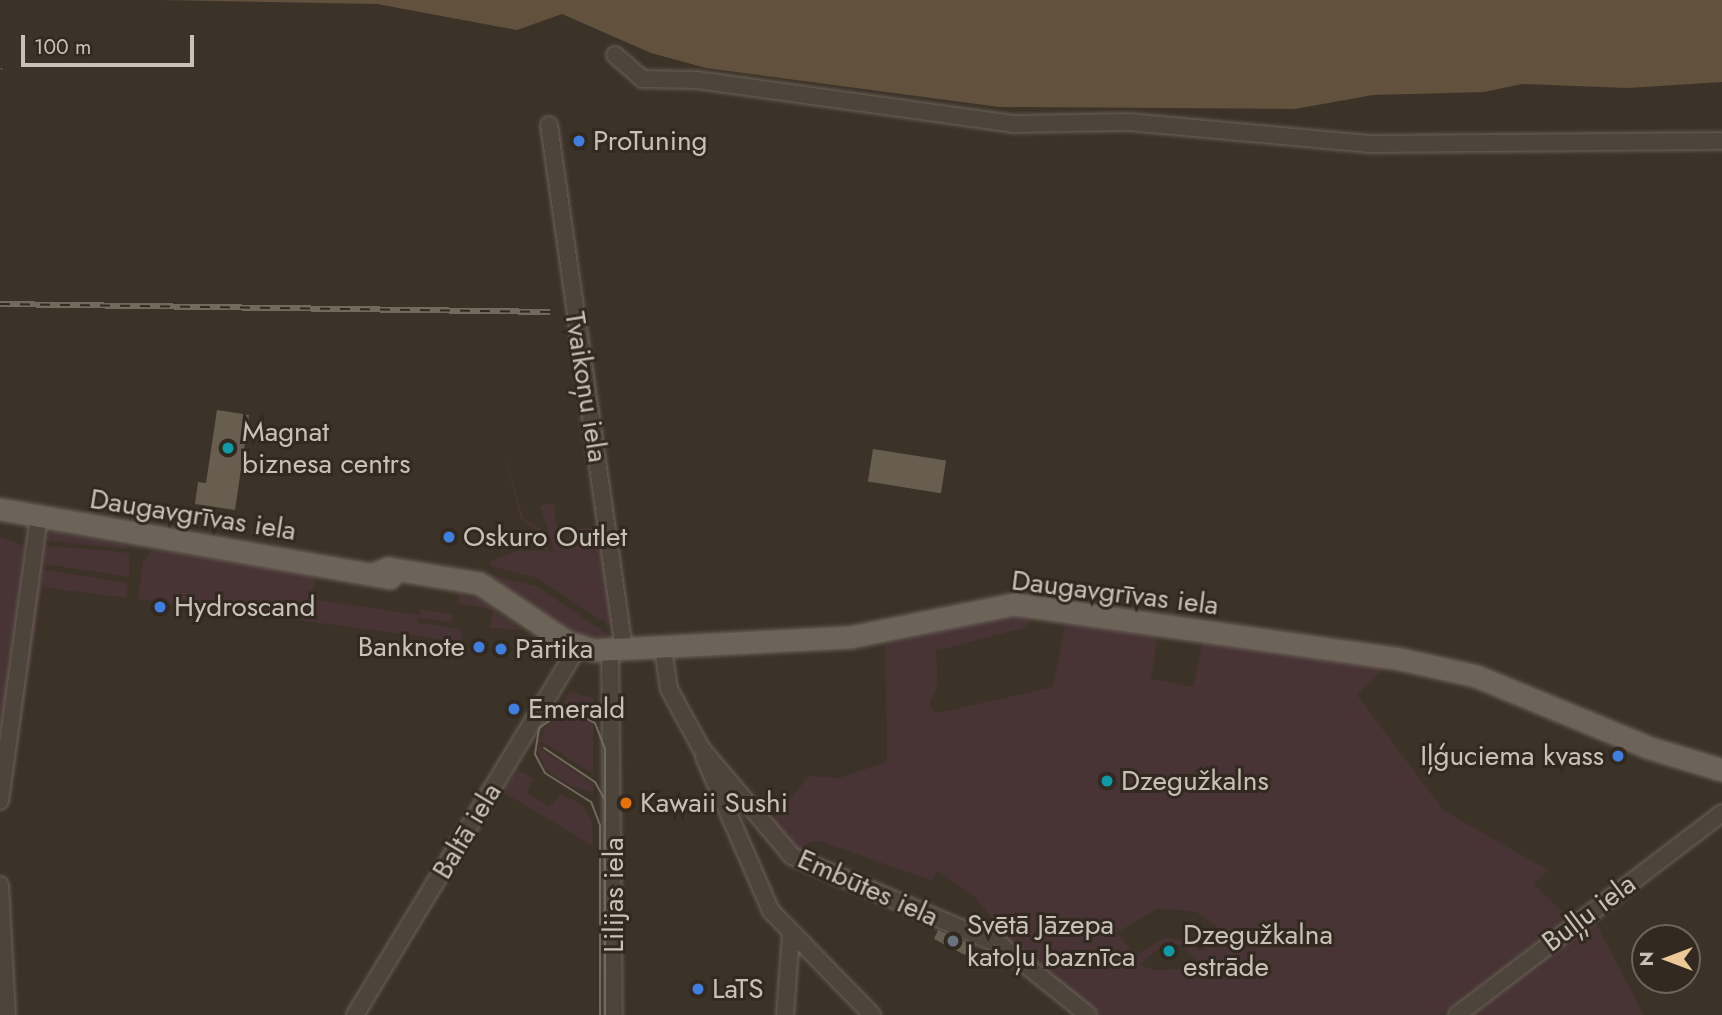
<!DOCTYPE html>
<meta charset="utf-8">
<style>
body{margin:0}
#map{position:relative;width:1722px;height:1015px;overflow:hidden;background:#3c3328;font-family:Jost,sans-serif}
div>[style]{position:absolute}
.green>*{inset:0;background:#483335}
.water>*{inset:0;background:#61513d}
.building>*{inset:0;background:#675e50;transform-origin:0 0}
.roads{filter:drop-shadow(0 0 2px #6a6359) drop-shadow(0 0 2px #6a6359)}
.minor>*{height:16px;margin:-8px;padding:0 8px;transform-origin:8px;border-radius:8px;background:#4d453b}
.major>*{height:21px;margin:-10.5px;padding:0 10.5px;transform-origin:10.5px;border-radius:10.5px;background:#6c6459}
.tram>*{height:2px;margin:-1px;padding:0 1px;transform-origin:1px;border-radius:1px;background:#736a5e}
.rail>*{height:6px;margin-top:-3px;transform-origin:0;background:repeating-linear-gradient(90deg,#322a20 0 10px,#736a5e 0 20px);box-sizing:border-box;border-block:2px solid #736a5e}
.dots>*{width:19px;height:19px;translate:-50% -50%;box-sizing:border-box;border:4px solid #322a20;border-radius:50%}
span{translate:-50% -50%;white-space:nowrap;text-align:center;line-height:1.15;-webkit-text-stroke:6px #322a20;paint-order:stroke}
.poi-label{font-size:28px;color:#c7c1b7}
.left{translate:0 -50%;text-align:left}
.right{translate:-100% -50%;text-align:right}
.street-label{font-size:28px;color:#c7c1b7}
.north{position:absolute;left:1631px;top:924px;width:70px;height:70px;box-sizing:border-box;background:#322a20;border:2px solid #6e665c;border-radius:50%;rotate:270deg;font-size:19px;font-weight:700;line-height:28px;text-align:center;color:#c7c1b7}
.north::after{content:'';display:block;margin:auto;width:24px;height:32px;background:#ecc997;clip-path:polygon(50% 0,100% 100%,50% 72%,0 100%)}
.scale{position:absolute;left:21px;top:35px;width:173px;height:32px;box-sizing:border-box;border:4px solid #c7c1b7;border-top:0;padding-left:9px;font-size:21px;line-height:24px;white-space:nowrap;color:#c7c1b7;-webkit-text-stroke:5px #322a20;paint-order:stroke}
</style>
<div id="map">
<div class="green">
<i style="clip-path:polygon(501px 441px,523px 518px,541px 529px,549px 553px,554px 551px,540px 506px,554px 503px,559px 546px,580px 529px,599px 526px,612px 627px,537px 578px,491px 566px,490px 561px,518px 551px,545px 551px,538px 531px,521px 520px)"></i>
<i style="clip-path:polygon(54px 531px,124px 545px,128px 549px,41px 540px)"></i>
<i style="clip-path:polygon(0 537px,25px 546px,0 730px)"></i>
<i style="clip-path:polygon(41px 545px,130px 553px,129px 577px,38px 563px)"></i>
<i style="clip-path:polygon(152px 550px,316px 574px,311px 599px,419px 615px,420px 609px,453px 614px,452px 622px,419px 618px,418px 623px,461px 629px,463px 642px,138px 599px,143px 561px)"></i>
<i style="clip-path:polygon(38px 569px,128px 583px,126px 598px,42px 587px,8px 815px)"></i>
<i style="clip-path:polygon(488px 574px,536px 586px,610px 636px,580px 637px,492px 584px)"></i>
<i style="clip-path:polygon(460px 594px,478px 599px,523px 630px,490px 628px,493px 610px,458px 603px)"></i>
<i style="clip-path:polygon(evenodd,1009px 614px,1031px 616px,1027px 627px,936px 651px,938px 684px,929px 706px,937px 713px,1053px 687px,1066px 620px,1158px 634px,1151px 679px,1193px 687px,1203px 642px,1385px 668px,1357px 695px,1444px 811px,1548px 870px,1534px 885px,1568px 917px,1440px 1015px,1096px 1015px,999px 936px,1002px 931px,975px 897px,938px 871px,931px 880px,819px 841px,807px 843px,800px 857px,770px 823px,809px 776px,839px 778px,887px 762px,885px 645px,1009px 614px,1157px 909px,1195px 911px,1219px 928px,1201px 951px,1189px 942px,1166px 937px,1136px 955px,1116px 933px,1157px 909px,1009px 614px,1165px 943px,1181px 945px,1198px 961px,1186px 969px,1153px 970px,1140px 964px,1165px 943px)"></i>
<i style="clip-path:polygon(569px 691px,594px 699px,593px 718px,580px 711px,557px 712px,537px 727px,528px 749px,526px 745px,543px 716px,563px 705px)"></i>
<i style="clip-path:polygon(570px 713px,593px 723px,593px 774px,543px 742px,536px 745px,549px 721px)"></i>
<i style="clip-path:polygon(543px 745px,541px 749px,593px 784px,593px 793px,570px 786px,545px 769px,537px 748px)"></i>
<i style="clip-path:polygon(516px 769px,534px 779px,526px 793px,549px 807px,560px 794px,581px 804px,592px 820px,593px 846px,503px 792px)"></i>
<i style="clip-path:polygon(1595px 922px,1644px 1015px,1473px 1015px,1540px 962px)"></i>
</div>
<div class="water">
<i style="clip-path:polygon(160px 0,1722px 0,1722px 82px,1628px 88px,1522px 84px,1484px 92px,1373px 95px,1295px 109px,999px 107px,706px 68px,651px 53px,562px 14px,517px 30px,377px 4px)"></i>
</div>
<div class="building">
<i style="clip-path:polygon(217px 410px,249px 415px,235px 510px,195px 504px,198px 482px,206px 483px)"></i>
<i style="left:873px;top:449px;width:74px;height:33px;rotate:9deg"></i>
<i style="clip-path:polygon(938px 930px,971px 944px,965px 955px,934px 939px)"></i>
</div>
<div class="roads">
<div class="minor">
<i style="left:615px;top:55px;width:37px;rotate:41deg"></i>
<i style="left:643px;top:79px;width:54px;rotate:1.1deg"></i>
<i style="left:697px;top:80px;width:319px;rotate:7.9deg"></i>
<i style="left:1013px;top:124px;width:116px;rotate:-1deg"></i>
<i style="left:1129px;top:122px;width:242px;rotate:5.2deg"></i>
<i style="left:1370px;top:144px;width:352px;rotate:-0.5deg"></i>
<i style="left:549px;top:125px;width:529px;rotate:81.85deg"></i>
<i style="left:663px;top:649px;width:40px;rotate:81.5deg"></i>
<i style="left:669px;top:689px;width:67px;rotate:61.5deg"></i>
<i style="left:701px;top:748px;width:141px;rotate:49.9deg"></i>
<i style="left:792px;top:856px;width:228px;rotate:23.2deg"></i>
<i style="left:1002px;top:946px;width:110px;rotate:38.7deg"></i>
<i style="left:610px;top:650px;width:365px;rotate:89.4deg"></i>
<i style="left:704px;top:757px;width:168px;rotate:66.5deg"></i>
<i style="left:771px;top:911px;width:145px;rotate:45.8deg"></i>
<i style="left:0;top:801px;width:287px;rotate:-82.2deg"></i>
<i style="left:0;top:885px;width:130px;rotate:86.9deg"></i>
<i style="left:355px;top:1015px;width:430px;rotate:-58.8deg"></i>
<i style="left:785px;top:1015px;width:79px;rotate:-85.7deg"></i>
<i style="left:1457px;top:1015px;width:333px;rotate:-37.3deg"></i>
</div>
<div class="major">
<i style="left:0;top:509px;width:396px;rotate:10deg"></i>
<i style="left:378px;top:572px;width:11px;rotate:-22deg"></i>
<i style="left:388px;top:568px;width:92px;rotate:9.4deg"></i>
<i style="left:479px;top:583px;width:106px;rotate:33.8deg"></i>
<i style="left:567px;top:642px;width:28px;rotate:17deg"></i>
<i style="left:594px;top:650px;width:256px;rotate:-2.9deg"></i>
<i style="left:850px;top:637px;width:167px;rotate:-11.4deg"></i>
<i style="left:1014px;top:604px;width:390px;rotate:8.1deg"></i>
<i style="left:1400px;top:659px;width:78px;rotate:12.6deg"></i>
<i style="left:1476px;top:676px;width:185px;rotate:22.5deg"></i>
<i style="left:1647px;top:747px;width:78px;rotate:17deg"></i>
</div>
</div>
<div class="tram">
<i style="left:544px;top:748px;width:61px;rotate:33.7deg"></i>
<i style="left:595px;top:782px;width:21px;rotate:61deg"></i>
<i style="left:600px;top:1015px;width:190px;rotate:-90deg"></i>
<i style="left:600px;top:825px;width:25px;rotate:-111deg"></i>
<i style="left:591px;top:802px;width:54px;rotate:-147.8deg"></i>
<i style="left:545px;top:773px;width:21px;rotate:-118deg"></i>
<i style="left:535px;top:754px;width:26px;rotate:-81deg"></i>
<i style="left:539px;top:728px;width:28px;rotate:-35deg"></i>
<i style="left:562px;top:712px;width:14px;rotate:4deg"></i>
<i style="left:576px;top:713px;width:21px;rotate:28deg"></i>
<i style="left:595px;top:723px;width:28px;rotate:69deg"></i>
<i style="left:605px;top:749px;width:266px;rotate:90deg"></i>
</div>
<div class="rail">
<i style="left:0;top:68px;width:1px;rotate:-45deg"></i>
<i style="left:0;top:304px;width:550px;rotate:0.83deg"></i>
</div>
<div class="dots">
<i style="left:579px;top:141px;background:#3f7fe0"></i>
<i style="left:228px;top:448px;background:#0f9aa8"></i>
<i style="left:449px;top:537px;background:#3f7fe0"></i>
<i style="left:160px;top:607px;background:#3f7fe0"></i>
<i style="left:479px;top:647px;background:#3f7fe0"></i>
<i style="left:501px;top:649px;background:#3f7fe0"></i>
<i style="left:514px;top:709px;background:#3f7fe0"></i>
<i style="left:1618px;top:756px;background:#3f7fe0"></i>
<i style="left:1107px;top:781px;background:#0f9aa8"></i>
<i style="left:626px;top:803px;background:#e8710a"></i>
<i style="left:953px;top:941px;background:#6b7280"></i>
<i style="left:1169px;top:951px;background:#0f9aa8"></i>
<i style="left:698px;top:989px;background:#3f7fe0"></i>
</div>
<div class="poi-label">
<span class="left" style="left:593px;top:141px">ProTuning</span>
<span class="left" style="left:242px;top:448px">Magnat<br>biznesa centrs</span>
<span class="left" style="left:463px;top:537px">Oskuro Outlet</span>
<span class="left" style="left:174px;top:607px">Hydroscand</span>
<span class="right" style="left:465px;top:647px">Banknote</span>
<span class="left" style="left:515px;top:649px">Pārtika</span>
<span class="left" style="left:528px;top:709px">Emerald</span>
<span class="right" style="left:1604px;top:756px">Iļģuciema kvass</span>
<span class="left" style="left:1121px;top:781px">Dzegužkalns</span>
<span class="left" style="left:640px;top:803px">Kawaii Sushi</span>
<span class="left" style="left:967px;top:941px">Svētā Jāzepa<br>katoļu baznīca</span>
<span class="left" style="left:1183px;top:951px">Dzegužkalna<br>estrāde</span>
<span class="left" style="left:712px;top:989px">LaTS</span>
</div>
<div class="street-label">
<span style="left:586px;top:387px;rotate:81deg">Tvaikoņu iela</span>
<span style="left:193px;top:515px;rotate:9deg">Daugavgrīvas iela</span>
<span style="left:1115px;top:593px;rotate:7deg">Daugavgrīvas iela</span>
<span style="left:467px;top:831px;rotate:-59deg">Baltā iela</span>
<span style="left:868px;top:888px;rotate:24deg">Embūtes iela</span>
<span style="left:614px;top:895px;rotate:-90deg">Lilijas iela</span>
<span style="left:1589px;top:913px;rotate:-37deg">Buļļu iela</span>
</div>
<div class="north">N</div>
<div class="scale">100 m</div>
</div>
